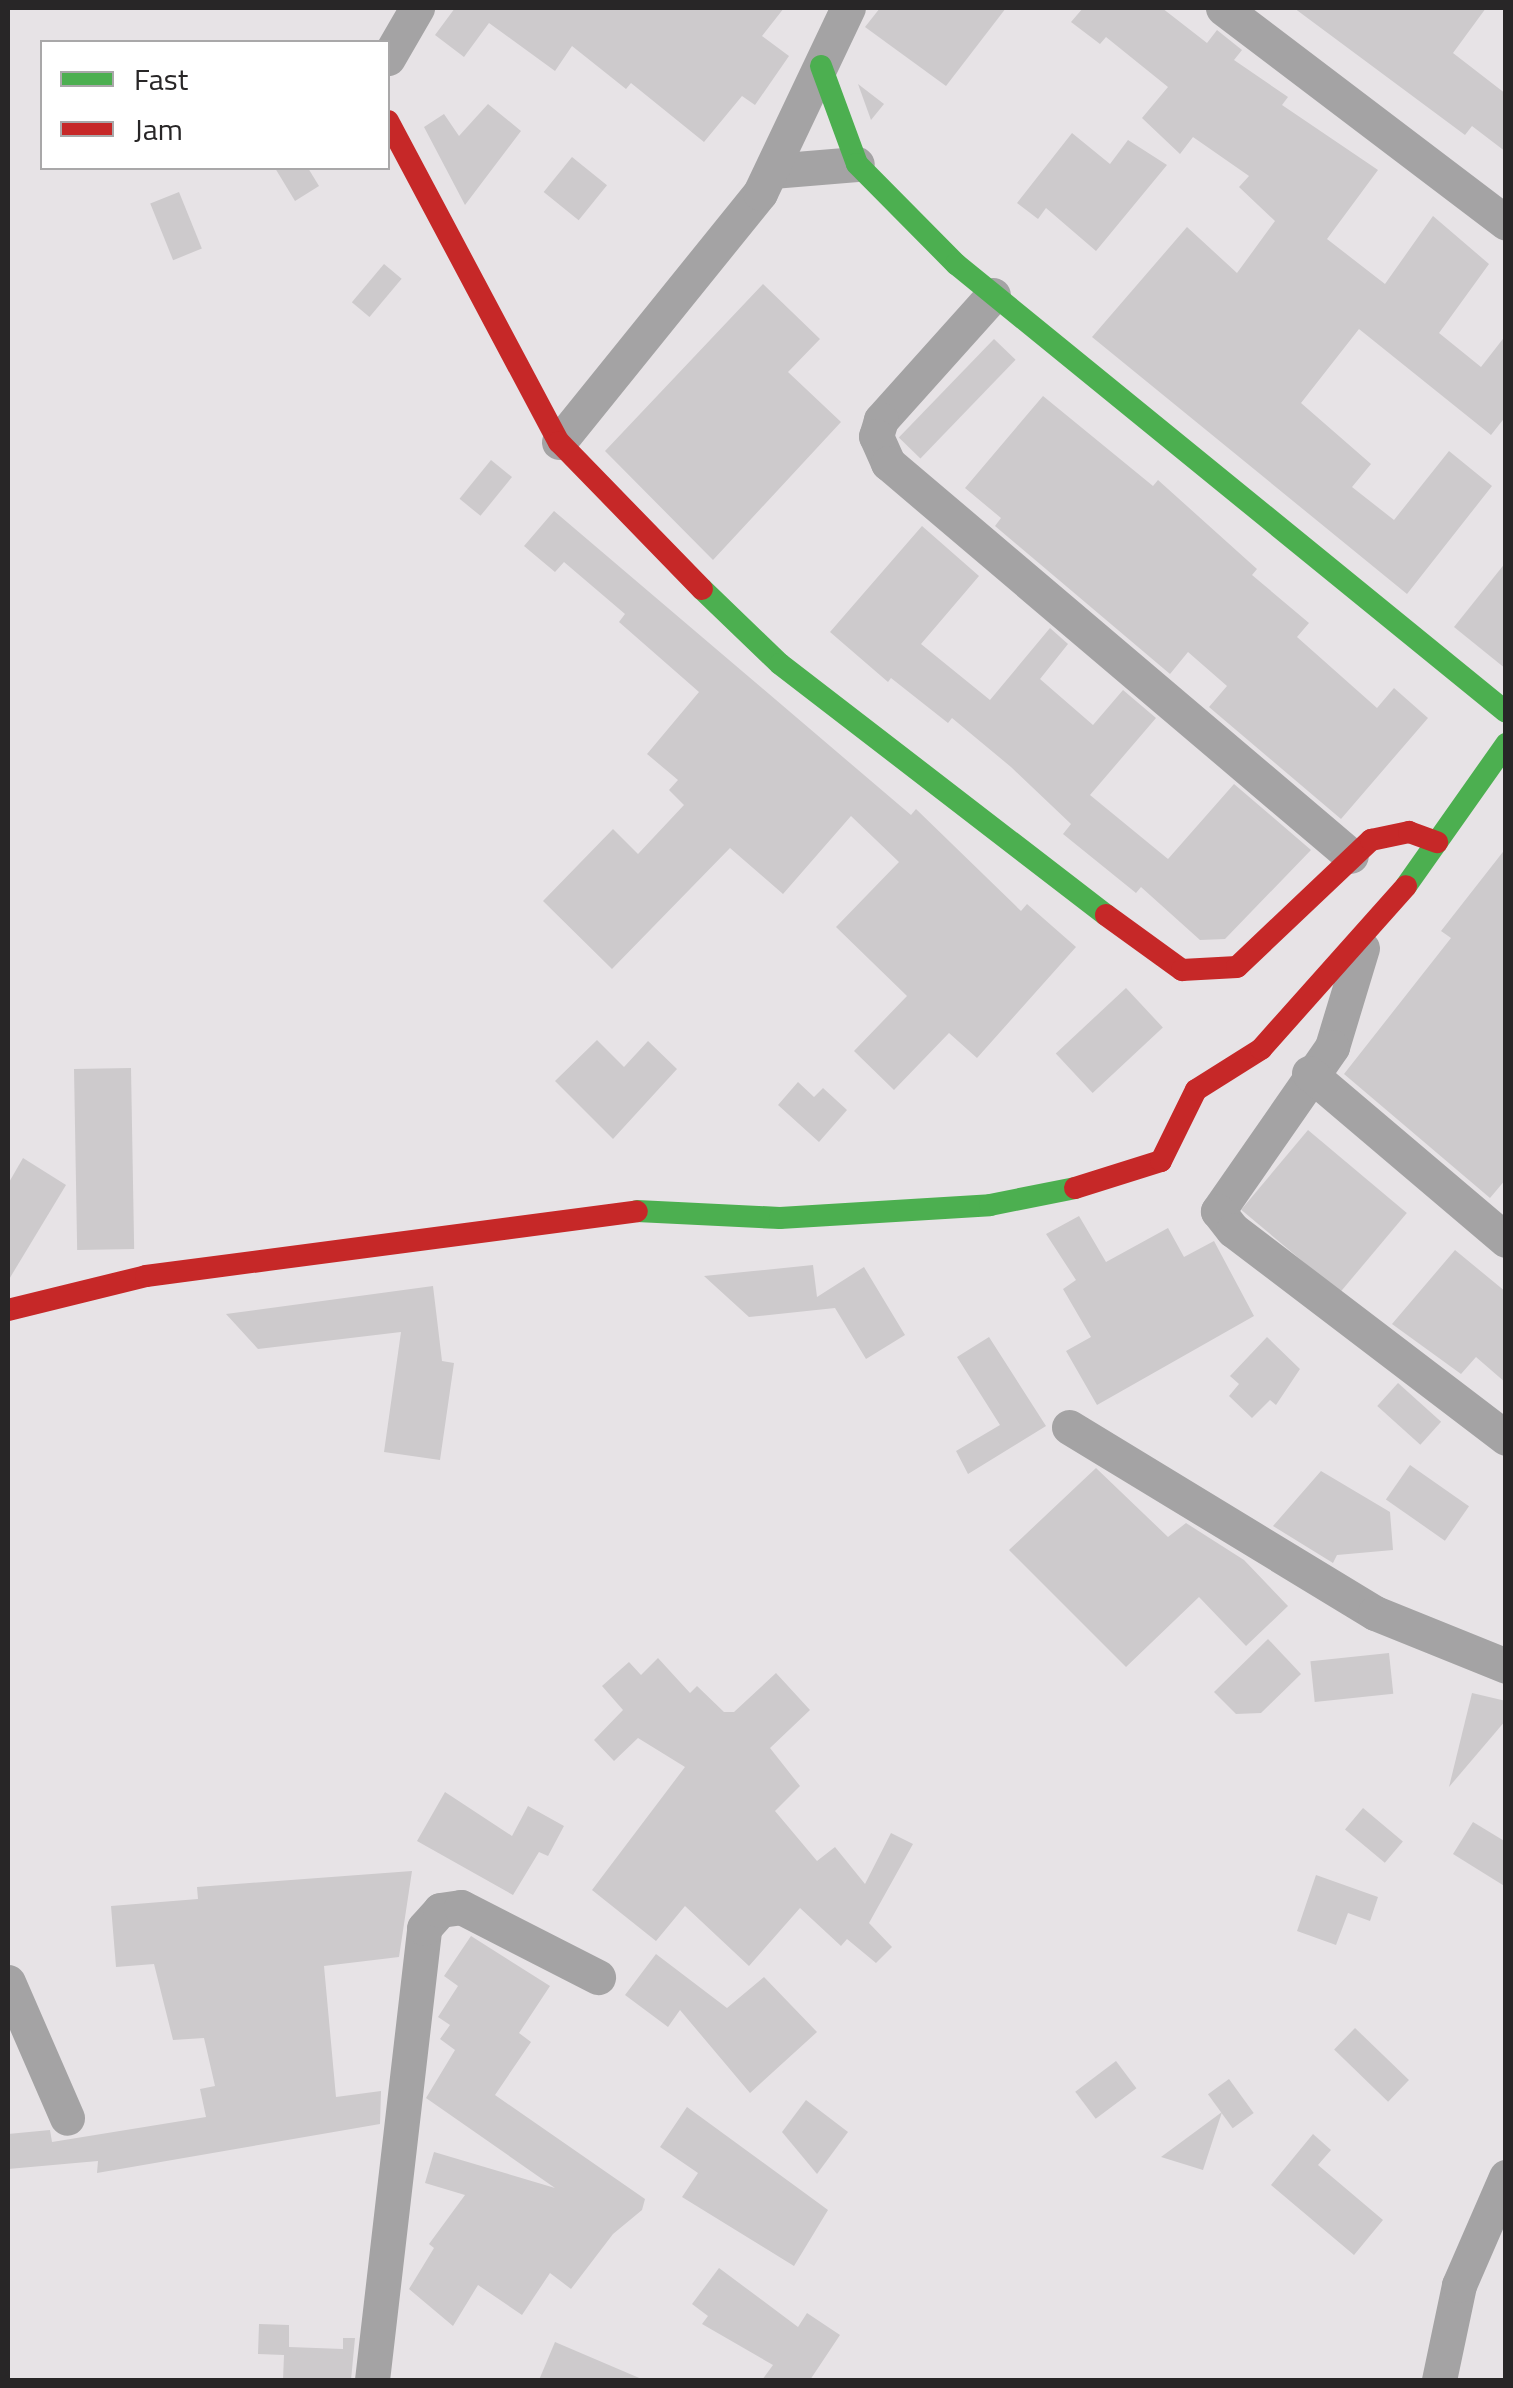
<!DOCTYPE html>
<style>
body{margin:0}
#map{position:relative;width:1513px;height:2388px;overflow:hidden;background:#e7e3e6;font-family:"Titillium Web",sans-serif}
div>[style]{position:absolute}
.building>*{inset:0;background:#cdcacc;transform-origin:0 0}
.street>*{height:35px;margin:-17.5px;padding:0 17.5px;transform-origin:17.5px;border-radius:17.5px;background:#a4a3a4}
.fast>*{height:22px;margin:-11px;padding:0 11px;transform-origin:11px;border-radius:11px;background:#4caf50}
.jam>*{height:22px;margin:-11px;padding:0 11px;transform-origin:11px;border-radius:11px;background:#c62828}
span{translate:-50% -50%;white-space:nowrap;text-align:center;line-height:1.15;-webkit-text-stroke:8px #fff;paint-order:stroke}
.frame{position:absolute;inset:0;border:10px solid #282627;pointer-events:none}
.legend{position:absolute;left:40px;top:40px;width:350px;height:130px;box-sizing:border-box;background:#fff;border:2px solid #a9a8a9;margin:0;padding:12px 18px;list-style:none;font-size:30px;color:#282627}
.legend li{display:flex;align-items:center;gap:20px;height:50px}
.legend b{width:50px;border:2px solid #a9a8a9}
</style>
<div id="map">
<div class="building">
<i style="clip-path:polygon(455px 8px,784px 8px,762px 36px,789px 56px,755px 105px,742px 96px,704px 142px,631px 83px,626px 89px,572px 46px,555px 71px,489px 23px,464px 57px,435px 35px)"></i>
<i style="clip-path:polygon(880px 8px,1006px 8px,946px 86px,865px 27px)"></i>
<i style="clip-path:polygon(1083px 8px,1162px 8px,1207px 43px,1217px 30px,1242px 50px,1234px 60px,1288px 97px,1282px 105px,1378px 170px,1327px 239px,1385px 284px,1433px 216px,1489px 264px,1439px 333px,1481px 367px,1506px 335px,1506px 416px,1491px 435px,1359px 329px,1301px 403px,1371px 464px,1352px 487px,1394px 520px,1449px 451px,1492px 486px,1407px 594px,1092px 337px,1187px 227px,1237px 273px,1275px 221px,1239px 187px,1249px 176px,1193px 137px,1180px 154px,1142px 118px,1168px 87px,1106px 37px,1100px 44px,1071px 22px)"></i>
<i style="clip-path:polygon(1294px 8px,1486px 8px,1453px 53px,1506px 94px,1506px 152px,1472px 126px,1465px 135px)"></i>
<i style="clip-path:polygon(858px 84px,884px 104px,871px 120px)"></i>
<i style="clip-path:polygon(488px 104px,521px 131px,465px 205px,424px 127px,444px 114px,459px 136px)"></i>
<i style="clip-path:polygon(1072px 133px,1110px 164px,1128px 140px,1167px 165px,1096px 251px,1046px 208px,1038px 219px,1017px 203px)"></i>
<i style="left:572px;top:157px;width:45px;height:45px;rotate:39deg"></i>
<i style="clip-path:polygon(275px 168px,308px 168px,319px 186px,295px 201px)"></i>
<i style="left:179px;top:192px;width:61px;height:31px;rotate:68deg"></i>
<i style="left:384px;top:264px;width:23px;height:50px;rotate:40deg"></i>
<i style="clip-path:polygon(763px 284px,820px 339px,788px 372px,841px 422px,713px 560px,605px 451px)"></i>
<i style="left:994px;top:339px;width:30px;height:137px;rotate:44deg"></i>
<i style="clip-path:polygon(1043px 396px,1153px 486px,1158px 480px,1257px 569px,1252px 575px,1309px 623px,1297px 637px,1377px 708px,1394px 688px,1428px 718px,1341px 819px,1209px 707px,1227px 686px,1188px 652px,1170px 674px,995px 526px,1001px 518px,965px 488px)"></i>
<i style="left:491px;top:460px;width:27px;height:50px;rotate:39deg"></i>
<i style="clip-path:polygon(554px 511px,911px 815px,916px 809px,1021px 911px,1027px 904px,1076px 947px,977px 1058px,949px 1033px,894px 1090px,854px 1051px,907px 996px,836px 927px,899px 862px,851px 816px,783px 894px,730px 848px,612px 969px,543px 901px,613px 829px,638px 854px,684px 805px,669px 790px,678px 780px,647px 754px,699px 692px,619px 622px,625px 614px,564px 562px,555px 572px,524px 546px)"></i>
<i style="clip-path:polygon(922px 526px,979px 576px,921px 644px,990px 700px,1050px 628px,1068px 644px,1040px 679px,1093px 725px,1123px 690px,1156px 718px,1090px 795px,1168px 859px,1234px 784px,1311px 850px,1225px 939px,1200px 940px,1141px 887px,1136px 893px,1063px 834px,1071px 824px,1011px 767px,952px 718px,948px 723px,891px 678px,888px 682px,830px 632px)"></i>
<i style="clip-path:polygon(1506px 562px,1506px 669px,1454px 627px)"></i>
<i style="clip-path:polygon(1506px 848px,1506px 1179px,1490px 1198px,1344px 1074px,1451px 938px,1441px 931px)"></i>
<i style="left:1126px;top:988px;width:54px;height:96px;rotate:47deg"></i>
<i style="clip-path:polygon(597px 1040px,624px 1067px,648px 1041px,677px 1069px,613px 1139px,555px 1081px)"></i>
<i style="left:131px;top:1068px;width:181px;height:57px;rotate:89deg"></i>
<i style="clip-path:polygon(798px 1082px,814px 1097px,823px 1088px,847px 1110px,819px 1142px,778px 1105px)"></i>
<i style="left:1308px;top:1130px;width:129px;height:104px;rotate:40deg"></i>
<i style="clip-path:polygon(23px 1158px,66px 1185px,8px 1281px,8px 1184px)"></i>
<i style="clip-path:polygon(1079px 1216px,1106px 1262px,1168px 1228px,1184px 1257px,1214px 1241px,1254px 1316px,1097px 1405px,1066px 1351px,1091px 1337px,1063px 1289px,1076px 1280px,1046px 1234px)"></i>
<i style="clip-path:polygon(1455px 1250px,1506px 1292px,1506px 1383px,1476px 1357px,1461px 1374px,1392px 1324px)"></i>
<i style="clip-path:polygon(813px 1265px,817px 1297px,864px 1267px,905px 1335px,866px 1359px,835px 1308px,749px 1317px,704px 1276px)"></i>
<i style="clip-path:polygon(433px 1286px,442px 1361px,454px 1363px,440px 1460px,384px 1452px,401px 1332px,258px 1349px,226px 1314px)"></i>
<i style="clip-path:polygon(989px 1337px,1046px 1426px,968px 1474px,956px 1451px,1000px 1425px,957px 1357px)"></i>
<i style="clip-path:polygon(1267px 1337px,1300px 1369px,1276px 1405px,1270px 1400px,1252px 1418px,1229px 1396px,1239px 1384px,1230px 1376px)"></i>
<i style="left:1398px;top:1383px;width:58px;height:31px;rotate:42deg"></i>
<i style="left:1410px;top:1465px;width:72px;height:42px;rotate:35deg"></i>
<i style="clip-path:polygon(1096px 1468px,1168px 1537px,1186px 1523px,1244px 1560px,1288px 1606px,1246px 1646px,1199px 1597px,1126px 1667px,1009px 1550px)"></i>
<i style="clip-path:polygon(1321px 1471px,1390px 1512px,1393px 1550px,1337px 1555px,1333px 1563px,1273px 1526px)"></i>
<i style="clip-path:polygon(1268px 1639px,1301px 1674px,1261px 1713px,1236px 1714px,1214px 1692px)"></i>
<i style="left:1389px;top:1653px;width:41px;height:79px;rotate:84deg"></i>
<i style="clip-path:polygon(658px 1658px,690px 1693px,697px 1686px,724px 1712px,734px 1712px,776px 1673px,810px 1710px,770px 1748px,800px 1786px,775px 1811px,817px 1861px,835px 1847px,865px 1884px,891px 1833px,913px 1844px,869px 1923px,892px 1947px,876px 1963px,847px 1939px,841px 1946px,800px 1908px,749px 1966px,685px 1906px,656px 1941px,592px 1890px,685px 1767px,638px 1738px,614px 1761px,594px 1740px,623px 1710px,602px 1686px,629px 1662px,641px 1675px)"></i>
<i style="clip-path:polygon(1472px 1693px,1506px 1701px,1506px 1720px,1449px 1787px)"></i>
<i style="clip-path:polygon(445px 1792px,512px 1836px,528px 1806px,564px 1826px,548px 1856px,539px 1852px,513px 1895px,417px 1841px)"></i>
<i style="left:1363px;top:1808px;width:52px;height:28px;rotate:40deg"></i>
<i style="clip-path:polygon(1473px 1822px,1506px 1842px,1506px 1887px,1453px 1854px)"></i>
<i style="clip-path:polygon(412px 1871px,399px 1957px,324px 1966px,336px 2097px,381px 2091px,380px 2124px,97px 2173px,98px 2161px,8px 2169px,8px 2134px,50px 2130px,52px 2142px,206px 2117px,200px 2089px,215px 2086px,204px 2038px,173px 2040px,154px 1964px,116px 1967px,111px 1906px,198px 1899px,197px 1887px)"></i>
<i style="clip-path:polygon(1316px 1875px,1378px 1897px,1370px 1921px,1348px 1913px,1336px 1945px,1297px 1931px)"></i>
<i style="clip-path:polygon(471px 1936px,550px 1986px,519px 2033px,531px 2042px,495px 2095px,645px 2199px,642px 2210px,613px 2234px,571px 2289px,550px 2273px,522px 2315px,478px 2285px,453px 2326px,409px 2289px,434px 2248px,429px 2244px,465px 2195px,425px 2183px,434px 2152px,555px 2188px,426px 2098px,455px 2050px,440px 2039px,450px 2025px,438px 2017px,458px 1986px,444px 1976px)"></i>
<i style="clip-path:polygon(656px 1954px,727px 2008px,764px 1977px,817px 2032px,750px 2093px,680px 2010px,668px 2027px,625px 1995px)"></i>
<i style="left:1355px;top:2028px;width:75px;height:30px;rotate:44deg"></i>
<i style="left:1116px;top:2061px;width:34px;height:51px;rotate:53deg"></i>
<i style="left:1229px;top:2079px;width:42px;height:26px;rotate:54deg"></i>
<i style="clip-path:polygon(806px 2100px,848px 2132px,817px 2174px,782px 2132px)"></i>
<i style="clip-path:polygon(687px 2107px,828px 2210px,794px 2266px,682px 2197px,698px 2173px,660px 2147px)"></i>
<i style="clip-path:polygon(1222px 2112px,1203px 2170px,1161px 2157px)"></i>
<i style="clip-path:polygon(1313px 2134px,1331px 2150px,1318px 2165px,1383px 2220px,1354px 2255px,1271px 2185px)"></i>
<i style="clip-path:polygon(719px 2268px,798px 2327px,807px 2313px,840px 2335px,810px 2380px,762px 2380px,773px 2365px,702px 2324px,708px 2316px,692px 2304px)"></i>
<i style="clip-path:polygon(259px 2324px,289px 2325px,289px 2347px,343px 2349px,343px 2338px,355px 2338px,351px 2380px,283px 2380px,284px 2355px,258px 2354px)"></i>
<i style="clip-path:polygon(555px 2342px,644px 2380px,539px 2380px)"></i>
</div>
<div class="street">
<i style="left:1223px;top:8px;width:355px;rotate:37.2deg"></i>
<i style="left:388px;top:58px;width:58px;rotate:-59.9deg"></i>
<i style="left:772px;top:171px;width:85px;rotate:-4.7deg"></i>
<i style="left:993px;top:295px;width:168px;rotate:131.9deg"></i>
<i style="left:881px;top:420px;width:17px;rotate:107deg"></i>
<i style="left:876px;top:436px;width:30px;rotate:66deg"></i>
<i style="left:888px;top:463px;width:607px;rotate:40.32deg"></i>
<i style="left:559px;top:442px;width:320px;rotate:-51.1deg"></i>
<i style="left:760px;top:193px;width:205px;rotate:-64.6deg"></i>
<i style="left:1362px;top:948px;width:103px;rotate:106.9deg"></i>
<i style="left:1332px;top:1047px;width:200px;rotate:124.8deg"></i>
<i style="left:1218px;top:1211px;width:24px;rotate:52deg"></i>
<i style="left:1233px;top:1230px;width:343px;rotate:37.3deg"></i>
<i style="left:1309px;top:1073px;width:258px;rotate:40.3deg"></i>
<i style="left:1069px;top:1427px;width:358px;rotate:31.3deg"></i>
<i style="left:1375px;top:1613px;width:141px;rotate:22deg"></i>
<i style="left:8px;top:1982px;width:148px;rotate:66.5deg"></i>
<i style="left:372px;top:2380px;width:455px;rotate:-83.4deg"></i>
<i style="left:424px;top:1928px;width:24px;rotate:-48deg"></i>
<i style="left:440px;top:1910px;width:21px;rotate:-8deg"></i>
<i style="left:461px;top:1907px;width:154px;rotate:27.1deg"></i>
<i style="left:1439px;top:2380px;width:97px;rotate:-78.1deg"></i>
<i style="left:1459px;top:2285px;width:118px;rotate:-66.5deg"></i>
</div>
<div class="fast">
<i style="left:821px;top:66px;width:104px;rotate:69.8deg"></i>
<i style="left:857px;top:164px;width:141px;rotate:45.3deg"></i>
<i style="left:956px;top:264px;width:709px;rotate:39.16deg"></i>
<i style="left:702px;top:589px;width:108px;rotate:43.9deg"></i>
<i style="left:780px;top:664px;width:411px;rotate:37.6deg"></i>
<i style="left:1406px;top:886px;width:174px;rotate:-54.8deg"></i>
<i style="left:637px;top:1211px;width:143px;rotate:2.8deg"></i>
<i style="left:780px;top:1218px;width:210px;rotate:-3.5deg"></i>
<i style="left:990px;top:1205px;width:87px;rotate:-11.3deg"></i>
</div>
<div class="jam">
<i style="left:388px;top:121px;width:364px;rotate:62deg"></i>
<i style="left:559px;top:442px;width:205px;rotate:45.8deg"></i>
<i style="left:1106px;top:915px;width:94px;rotate:35.9deg"></i>
<i style="left:1182px;top:970px;width:55px;rotate:-3.1deg"></i>
<i style="left:1237px;top:967px;width:185px;rotate:-43.5deg"></i>
<i style="left:1371px;top:840px;width:39px;rotate:-12deg"></i>
<i style="left:1409px;top:832px;width:30px;rotate:20deg"></i>
<i style="left:1075px;top:1188px;width:90px;rotate:-17.4deg"></i>
<i style="left:1161px;top:1161px;width:79px;rotate:-63.8deg"></i>
<i style="left:1196px;top:1090px;width:77px;rotate:-32.2deg"></i>
<i style="left:1261px;top:1049px;width:218px;rotate:-48.3deg"></i>
<i style="left:8px;top:1310px;width:142px;rotate:-13.8deg"></i>
<i style="left:146px;top:1276px;width:495px;rotate:-7.5deg"></i>
</div>
<div class="frame"></div>
<ul class="legend">
<li><b style="height:12px;background:#4caf50"></b>Fast</li>
<li><b style="height:12px;background:#c62828"></b>Jam</li>
</ul>
</div>
